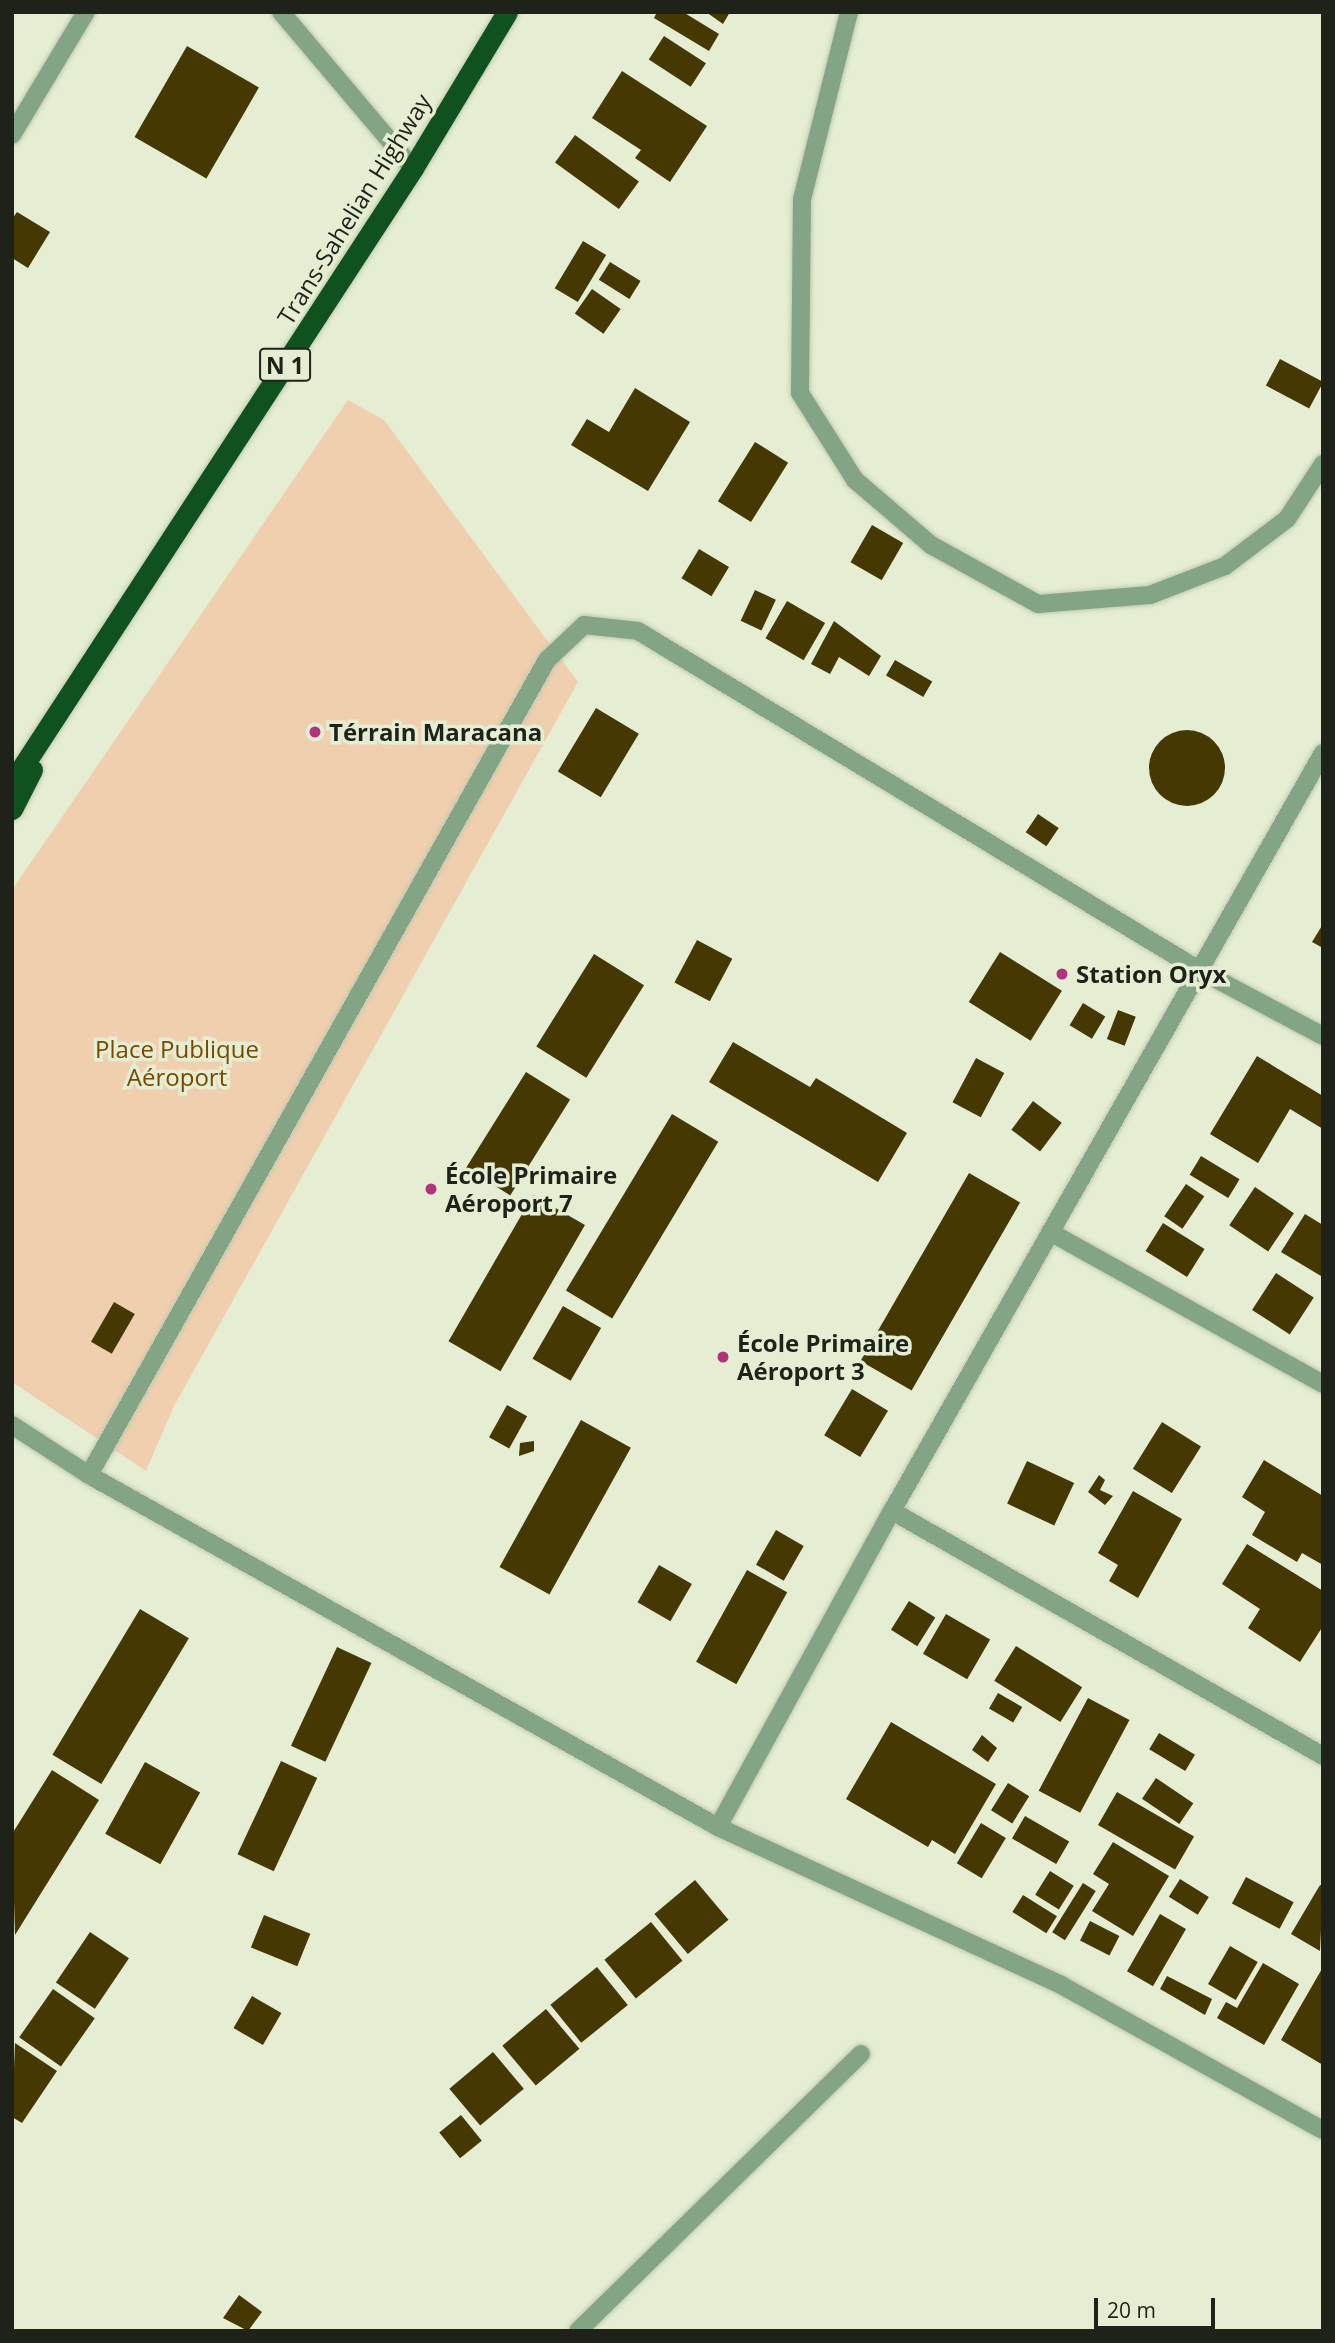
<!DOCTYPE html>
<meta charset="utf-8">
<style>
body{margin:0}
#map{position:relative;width:1335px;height:2343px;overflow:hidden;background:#e5eed2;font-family:"Open Sans",sans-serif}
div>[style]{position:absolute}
.green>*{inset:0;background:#f0cfae}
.building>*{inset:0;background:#453802;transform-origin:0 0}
.round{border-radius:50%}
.roads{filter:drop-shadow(0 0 2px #c1c9b1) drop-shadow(0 0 2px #c1c9b1)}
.minor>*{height:18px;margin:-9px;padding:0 9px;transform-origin:9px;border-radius:9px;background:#83a586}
.highway>*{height:21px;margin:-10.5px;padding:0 10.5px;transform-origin:10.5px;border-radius:10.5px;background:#0f5220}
.dots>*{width:19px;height:19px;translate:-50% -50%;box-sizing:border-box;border:4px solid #e5eed2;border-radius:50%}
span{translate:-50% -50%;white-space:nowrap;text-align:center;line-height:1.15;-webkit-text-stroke:7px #e5eed2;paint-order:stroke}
.shield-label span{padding:2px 5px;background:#e5eed2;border:2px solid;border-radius:5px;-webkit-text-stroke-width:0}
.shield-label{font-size:23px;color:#1f2218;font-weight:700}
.street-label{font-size:24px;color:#1f2218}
.poi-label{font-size:24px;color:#1f2218;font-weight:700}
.left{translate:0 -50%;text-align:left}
.park-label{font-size:24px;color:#794900}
.frame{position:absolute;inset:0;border:14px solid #1f2218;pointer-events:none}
.scale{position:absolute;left:1094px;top:2298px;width:121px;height:32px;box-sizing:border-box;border:4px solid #1f2218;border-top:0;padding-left:9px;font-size:21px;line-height:24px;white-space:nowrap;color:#1f2218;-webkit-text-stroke:5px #e5eed2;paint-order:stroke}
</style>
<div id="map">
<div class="green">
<i style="clip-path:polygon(348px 400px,384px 420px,578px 682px,174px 1406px,146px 1471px,12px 1382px,12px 890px)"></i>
</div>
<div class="building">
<i style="clip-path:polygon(657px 12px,683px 12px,719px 34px,709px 51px,654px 18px)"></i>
<i style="clip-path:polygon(706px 12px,730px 12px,723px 24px)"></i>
<i style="left:664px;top:36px;width:50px;height:28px;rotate:33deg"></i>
<i style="left:187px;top:46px;width:83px;height:105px;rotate:30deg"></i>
<i style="clip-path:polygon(622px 71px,707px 126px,670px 182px,635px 158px,641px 150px,592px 118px)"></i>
<i style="left:575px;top:135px;width:79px;height:34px;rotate:36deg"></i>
<i style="clip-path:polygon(17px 212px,50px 232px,28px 268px,12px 258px,12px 219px)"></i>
<i style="left:583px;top:241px;width:27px;height:55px;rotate:31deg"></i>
<i style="left:610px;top:262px;width:36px;height:21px;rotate:32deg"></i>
<i style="left:592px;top:289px;width:35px;height:30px;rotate:35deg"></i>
<i style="left:1280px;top:359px;width:49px;height:30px;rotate:28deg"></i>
<i style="clip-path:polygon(635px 388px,690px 422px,648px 491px,571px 445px,587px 419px,609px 432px)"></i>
<i style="left:755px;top:442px;width:39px;height:70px;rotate:32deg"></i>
<i style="left:872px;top:525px;width:36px;height:43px;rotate:30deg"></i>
<i style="left:699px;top:549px;width:35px;height:34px;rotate:31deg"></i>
<i style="left:755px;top:590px;width:23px;height:34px;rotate:25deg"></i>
<i style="left:787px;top:601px;width:44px;height:43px;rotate:30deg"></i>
<i style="clip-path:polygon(834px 621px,881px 656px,869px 676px,839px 657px,830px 674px,811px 664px)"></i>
<i style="left:895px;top:660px;width:43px;height:18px;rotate:30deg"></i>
<i style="left:596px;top:708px;width:50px;height:74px;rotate:31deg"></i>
<i class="round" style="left:1149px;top:730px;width:76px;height:76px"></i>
<i style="left:1038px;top:814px;width:25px;height:22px;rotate:34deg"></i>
<i style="clip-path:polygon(1323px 924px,1323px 948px,1312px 942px)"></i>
<i style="left:697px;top:940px;width:40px;height:48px;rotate:28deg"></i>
<i style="left:1000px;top:952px;width:73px;height:59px;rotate:32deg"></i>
<i style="left:594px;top:954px;width:59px;height:109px;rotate:32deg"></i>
<i style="left:1083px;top:1003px;width:26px;height:26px;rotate:31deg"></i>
<i style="left:1118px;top:1010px;width:19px;height:31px;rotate:21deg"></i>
<i style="clip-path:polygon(733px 1042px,810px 1087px,816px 1078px,907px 1133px,878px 1182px,709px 1082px)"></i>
<i style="clip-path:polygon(1257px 1056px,1323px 1096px,1323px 1129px,1290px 1109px,1258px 1163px,1210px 1134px)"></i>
<i style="left:976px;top:1058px;width:32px;height:50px;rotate:28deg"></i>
<i style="left:526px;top:1072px;width:52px;height:113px;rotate:32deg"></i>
<i style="left:1033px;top:1101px;width:36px;height:36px;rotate:37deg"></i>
<i style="left:672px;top:1114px;width:54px;height:206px;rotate:31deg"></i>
<i style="left:1201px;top:1156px;width:45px;height:22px;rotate:31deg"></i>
<i style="left:969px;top:1173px;width:59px;height:217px;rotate:30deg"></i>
<i style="left:1186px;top:1184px;width:22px;height:39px;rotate:34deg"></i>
<i style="left:1255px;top:1187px;width:47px;height:46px;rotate:34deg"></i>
<i style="left:533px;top:1195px;width:60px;height:169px;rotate:30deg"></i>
<i style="clip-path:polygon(1305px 1214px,1323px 1225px,1321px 1276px,1281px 1252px)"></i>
<i style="left:1163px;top:1223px;width:49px;height:33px;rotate:32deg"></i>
<i style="left:1276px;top:1273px;width:45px;height:44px;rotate:33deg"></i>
<i style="left:114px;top:1302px;width:24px;height:46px;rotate:30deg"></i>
<i style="left:563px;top:1306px;width:44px;height:61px;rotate:30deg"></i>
<i style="left:852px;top:1389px;width:42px;height:54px;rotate:31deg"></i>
<i style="left:507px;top:1405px;width:23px;height:37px;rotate:29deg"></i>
<i style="left:581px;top:1420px;width:57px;height:168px;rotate:29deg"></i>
<i style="left:1162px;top:1422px;width:46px;height:55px;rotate:32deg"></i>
<i style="clip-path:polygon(534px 1441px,534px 1451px,519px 1456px,520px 1443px)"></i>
<i style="clip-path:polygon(1264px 1460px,1323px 1496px,1323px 1565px,1302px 1553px,1297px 1562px,1252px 1535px,1265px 1512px,1242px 1497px)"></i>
<i style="left:1027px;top:1461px;width:52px;height:47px;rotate:25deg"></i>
<i style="clip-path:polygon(1099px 1475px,1105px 1480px,1100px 1490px,1113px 1496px,1105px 1505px,1088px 1492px)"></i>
<i style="clip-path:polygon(1133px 1491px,1182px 1519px,1138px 1598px,1109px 1581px,1118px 1565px,1098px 1553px)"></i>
<i style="left:776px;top:1530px;width:32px;height:40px;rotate:30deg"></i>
<i style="clip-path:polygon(1247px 1544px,1323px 1591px,1323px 1626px,1300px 1662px,1248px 1628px,1260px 1609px,1222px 1584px)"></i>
<i style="left:659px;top:1565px;width:38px;height:43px;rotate:30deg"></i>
<i style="left:747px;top:1570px;width:46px;height:105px;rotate:29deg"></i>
<i style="left:909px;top:1601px;width:31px;height:34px;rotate:32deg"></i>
<i style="left:140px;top:1609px;width:57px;height:170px;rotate:31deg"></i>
<i style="left:946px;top:1614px;width:51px;height:46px;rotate:30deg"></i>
<i style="left:1016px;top:1646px;width:78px;height:41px;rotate:32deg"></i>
<i style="left:337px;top:1647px;width:38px;height:109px;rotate:25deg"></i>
<i style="left:998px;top:1693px;width:28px;height:18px;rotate:30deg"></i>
<i style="left:1088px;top:1698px;width:47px;height:105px;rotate:28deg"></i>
<i style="clip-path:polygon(891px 1722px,996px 1784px,955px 1854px,932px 1840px,928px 1847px,846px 1799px)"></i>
<i style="left:1159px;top:1733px;width:42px;height:19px;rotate:31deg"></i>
<i style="clip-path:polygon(982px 1735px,997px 1748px,988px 1762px,972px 1750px)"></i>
<i style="left:281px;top:1761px;width:40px;height:103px;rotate:25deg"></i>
<i style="left:145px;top:1762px;width:63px;height:82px;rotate:29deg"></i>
<i style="clip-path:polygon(52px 1770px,99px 1800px,15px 1935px,12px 1834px)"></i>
<i style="left:1156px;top:1778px;width:45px;height:25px;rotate:34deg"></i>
<i style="left:1008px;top:1783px;width:25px;height:32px;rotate:32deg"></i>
<i style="left:1117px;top:1792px;width:89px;height:38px;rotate:30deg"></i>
<i style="left:1025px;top:1816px;width:51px;height:26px;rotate:30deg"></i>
<i style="left:981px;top:1823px;width:29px;height:47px;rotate:31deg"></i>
<i style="clip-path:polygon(1113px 1842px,1169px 1876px,1133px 1936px,1092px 1911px,1109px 1884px,1093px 1874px)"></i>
<i style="left:1050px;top:1871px;width:28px;height:28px;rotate:32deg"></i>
<i style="left:1246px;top:1877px;width:54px;height:30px;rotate:28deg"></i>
<i style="left:1180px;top:1879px;width:34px;height:21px;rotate:32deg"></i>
<i style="left:695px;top:1880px;width:52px;height:53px;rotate:50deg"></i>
<i style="left:1083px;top:1883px;width:15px;height:58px;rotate:32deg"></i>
<i style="clip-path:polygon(1320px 1885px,1323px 1886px,1320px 1951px,1291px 1934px)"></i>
<i style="left:1023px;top:1895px;width:40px;height:20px;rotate:32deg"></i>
<i style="left:1160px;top:1914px;width:30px;height:66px;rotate:30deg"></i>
<i style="left:264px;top:1915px;width:50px;height:35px;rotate:22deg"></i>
<i style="left:1090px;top:1921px;width:33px;height:22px;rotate:27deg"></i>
<i style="left:651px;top:1922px;width:50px;height:60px;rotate:51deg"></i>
<i style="left:90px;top:1932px;width:47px;height:61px;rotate:34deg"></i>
<i style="left:1230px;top:1946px;width:32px;height:44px;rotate:30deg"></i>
<i style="clip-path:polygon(1263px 1963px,1299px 1984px,1264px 2045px,1217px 2018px,1226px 2002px,1237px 2008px)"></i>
<i style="left:597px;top:1967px;width:49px;height:60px;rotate:51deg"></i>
<i style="clip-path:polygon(1323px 1967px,1323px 2065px,1281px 2040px)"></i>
<i style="clip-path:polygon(1167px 1976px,1212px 1999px,1205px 2015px,1160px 1989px)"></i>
<i style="left:53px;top:1989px;width:51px;height:59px;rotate:35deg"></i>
<i style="left:252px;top:1996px;width:34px;height:37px;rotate:30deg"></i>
<i style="left:546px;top:2009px;width:52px;height:57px;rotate:50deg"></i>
<i style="clip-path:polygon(15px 2043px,57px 2071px,22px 2123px,12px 2117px)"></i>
<i style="left:493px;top:2052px;width:48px;height:57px;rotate:50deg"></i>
<i style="left:461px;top:2115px;width:33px;height:28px;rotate:51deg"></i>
<i style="clip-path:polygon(239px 2295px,262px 2312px,248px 2331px,223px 2318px)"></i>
</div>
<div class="roads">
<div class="minor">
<i style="left:281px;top:12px;width:204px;rotate:49.8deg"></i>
<i style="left:849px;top:12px;width:193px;rotate:104.1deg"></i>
<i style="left:802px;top:199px;width:194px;rotate:90.6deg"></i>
<i style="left:800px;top:393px;width:103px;rotate:57.7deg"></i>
<i style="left:855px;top:480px;width:100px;rotate:40.5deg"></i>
<i style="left:931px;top:545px;width:122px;rotate:28.9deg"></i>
<i style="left:1038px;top:604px;width:112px;rotate:-4.6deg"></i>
<i style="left:1150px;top:595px;width:80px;rotate:-21.1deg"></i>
<i style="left:1225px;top:566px;width:78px;rotate:-37.2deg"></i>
<i style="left:1287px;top:519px;width:66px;rotate:-56.8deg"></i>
<i style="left:12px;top:135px;width:144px;rotate:-59deg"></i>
<i style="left:1050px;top:1232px;width:312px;rotate:29.1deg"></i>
<i style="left:12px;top:1425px;width:92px;rotate:33deg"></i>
<i style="left:89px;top:1475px;width:721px;rotate:29.23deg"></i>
<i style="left:718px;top:1827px;width:378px;rotate:24.7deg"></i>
<i style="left:1061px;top:1985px;width:299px;rotate:29deg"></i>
<i style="left:89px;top:1475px;width:935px;rotate:-60.67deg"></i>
<i style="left:547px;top:660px;width:51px;rotate:-43.4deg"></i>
<i style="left:584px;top:625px;width:54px;rotate:6.3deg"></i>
<i style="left:638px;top:631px;width:655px;rotate:31.14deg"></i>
<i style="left:1199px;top:970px;width:140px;rotate:28deg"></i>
<i style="left:892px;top:1511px;width:496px;rotate:29.6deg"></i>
<i style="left:718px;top:1827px;width:361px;rotate:-61.2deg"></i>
<i style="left:892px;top:1511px;width:872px;rotate:-60.38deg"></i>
<i style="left:578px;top:2331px;width:396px;rotate:-44.4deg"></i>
</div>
<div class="highway">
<i style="left:12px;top:783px;width:734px;rotate:-56.89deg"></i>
<i style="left:413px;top:168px;width:182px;rotate:-58.9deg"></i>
<i style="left:12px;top:809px;width:44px;rotate:-62.9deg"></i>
</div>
</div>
<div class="dots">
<i style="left:315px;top:732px;background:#b2327e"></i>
<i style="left:1062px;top:974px;background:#b2327e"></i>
<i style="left:431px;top:1189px;background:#b2327e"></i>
<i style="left:723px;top:1357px;background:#b2327e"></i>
</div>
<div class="shield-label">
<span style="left:285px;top:365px">N 1</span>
</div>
<div class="street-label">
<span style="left:354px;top:209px;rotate:-58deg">Trans-Sahelian Highway</span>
</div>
<div class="poi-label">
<span class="left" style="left:329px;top:732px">Térrain Maracana</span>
<span class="left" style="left:1076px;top:974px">Station Oryx</span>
<span class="left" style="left:445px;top:1189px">École Primaire<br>Aéroport 7</span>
<span class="left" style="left:737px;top:1357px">École Primaire<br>Aéroport 3</span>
</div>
<div class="park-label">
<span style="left:177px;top:1063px">Place Publique<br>Aéroport</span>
</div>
<div class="frame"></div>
<div class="scale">20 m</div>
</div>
